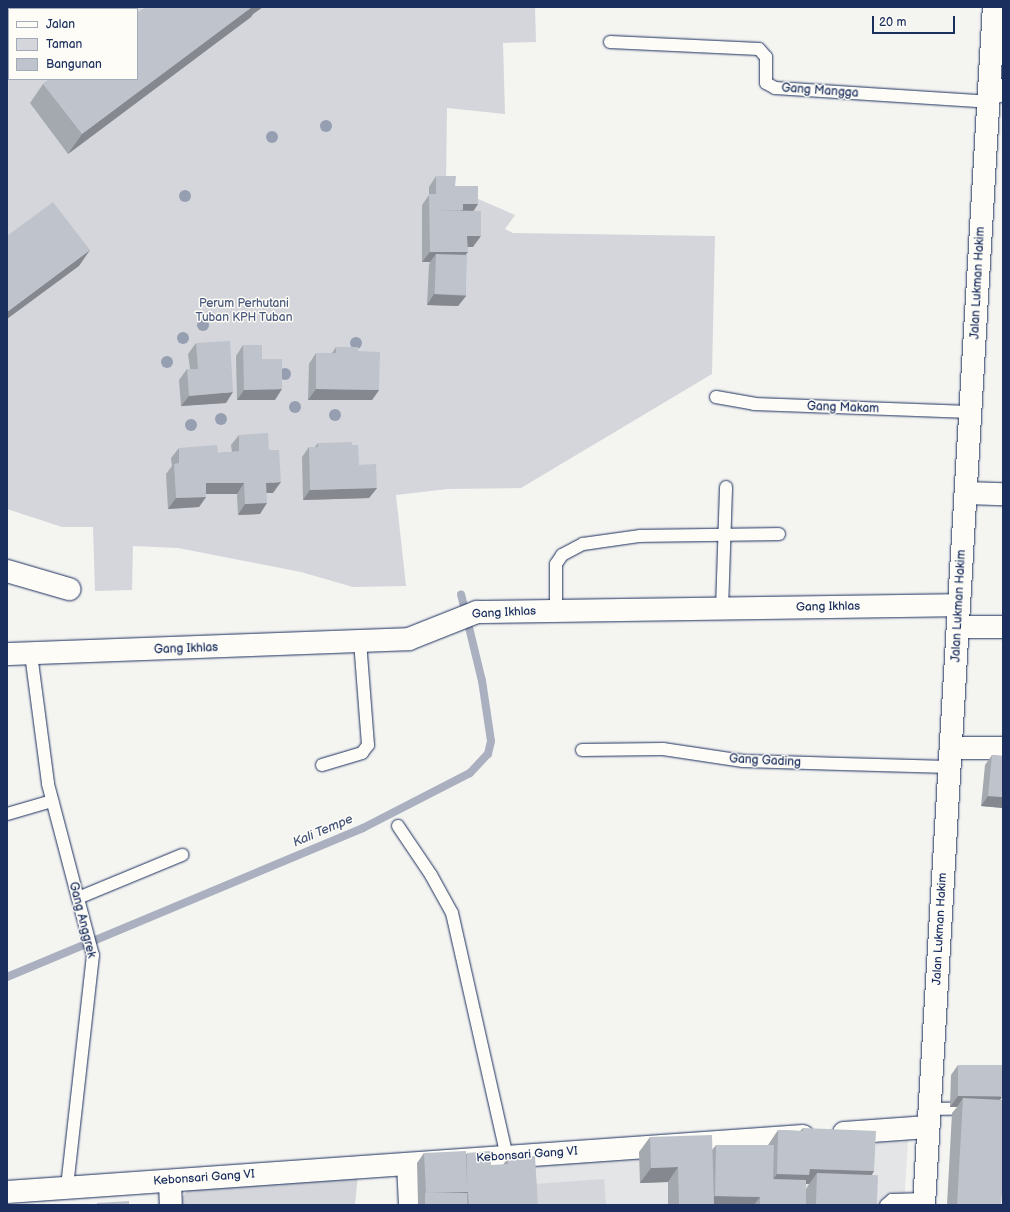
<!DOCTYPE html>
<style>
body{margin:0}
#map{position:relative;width:1010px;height:1212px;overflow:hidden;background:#f4f4f1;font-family:"Balsamiq Sans",sans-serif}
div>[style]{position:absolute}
.built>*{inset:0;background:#e4e5e6}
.green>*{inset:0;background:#d4d6db}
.stream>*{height:8px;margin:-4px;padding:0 4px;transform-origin:4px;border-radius:4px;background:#aab0bf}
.roads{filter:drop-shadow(0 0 1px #1b2f5e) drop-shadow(0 0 1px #1b2f5e)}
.service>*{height:12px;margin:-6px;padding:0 6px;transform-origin:6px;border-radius:6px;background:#fdfcf7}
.minor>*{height:22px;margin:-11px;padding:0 11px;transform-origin:11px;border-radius:11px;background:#fdfcf7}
.secondary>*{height:22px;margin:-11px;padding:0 11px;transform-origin:11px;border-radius:11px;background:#fdfcf7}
.trees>*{width:12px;height:12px;margin:-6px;border-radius:50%;background:#969fb1}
.wall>*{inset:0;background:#a4a8af}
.shaded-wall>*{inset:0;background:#86888f}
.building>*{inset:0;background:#bfc3cc;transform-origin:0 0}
span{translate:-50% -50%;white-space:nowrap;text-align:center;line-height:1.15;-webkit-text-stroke:3px #fdfcf7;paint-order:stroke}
.street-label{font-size:12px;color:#1b2f5e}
.park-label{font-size:12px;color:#49597d}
.water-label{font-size:13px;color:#46567b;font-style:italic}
.frame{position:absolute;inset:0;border:8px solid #1b2f5e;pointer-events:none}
.legend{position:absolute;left:8px;top:8px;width:130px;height:72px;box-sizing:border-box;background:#fdfcf7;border:1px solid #a3aaba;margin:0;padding:5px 7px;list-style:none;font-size:12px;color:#1b2f5e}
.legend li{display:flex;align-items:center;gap:8px;height:20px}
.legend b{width:20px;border:1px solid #a3aaba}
.scale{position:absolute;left:872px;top:16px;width:83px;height:18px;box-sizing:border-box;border:2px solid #1b2f5e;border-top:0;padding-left:5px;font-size:12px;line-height:14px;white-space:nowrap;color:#1b2f5e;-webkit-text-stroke:3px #fdfcf7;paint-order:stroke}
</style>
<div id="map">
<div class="built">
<i style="clip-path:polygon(908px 1140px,904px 1205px,502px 1205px,500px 1160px,792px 1143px)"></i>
</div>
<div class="green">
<i style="clip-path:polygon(evenodd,7px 7px,535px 7px,536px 42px,503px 43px,505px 114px,447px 108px,446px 185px,515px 215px,505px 229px,513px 233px,715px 236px,712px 374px,521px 488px,448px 489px,396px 495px,406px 586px,353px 587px,301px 572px,178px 548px,133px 546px,132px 590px,95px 591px,93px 527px,62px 527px,7px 509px,7px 7px,9px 9px,137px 9px,137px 79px,9px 79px,9px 9px)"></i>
<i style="clip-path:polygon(358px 1175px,355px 1205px,182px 1205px,182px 1197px,189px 1189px)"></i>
<i style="clip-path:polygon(604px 1179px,606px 1205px,536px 1205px,534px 1184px)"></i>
</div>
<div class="stream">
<i style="left:7px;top:977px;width:386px;rotate:-22.7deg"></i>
<i style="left:363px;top:828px;width:120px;rotate:-27.2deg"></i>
<i style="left:470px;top:773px;width:26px;rotate:-47deg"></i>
<i style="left:488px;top:754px;width:13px;rotate:-77deg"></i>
<i style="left:491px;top:741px;width:61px;rotate:-98.5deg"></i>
<i style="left:482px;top:681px;width:89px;rotate:-103.6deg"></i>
</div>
<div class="roads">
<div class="service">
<i style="left:610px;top:42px;width:149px;rotate:2.7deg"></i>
<i style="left:759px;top:49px;width:11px;rotate:49deg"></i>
<i style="left:766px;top:57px;width:26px;rotate:90deg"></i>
<i style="left:766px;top:83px;width:10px;rotate:29deg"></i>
<i style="left:775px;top:88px;width:214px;rotate:3.7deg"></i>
<i style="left:716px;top:397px;width:39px;rotate:10deg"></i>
<i style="left:754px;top:404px;width:216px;rotate:2.1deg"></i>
<i style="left:722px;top:609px;width:122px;rotate:-88.1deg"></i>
<i style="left:556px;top:611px;width:47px;rotate:-90deg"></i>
<i style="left:556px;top:564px;width:11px;rotate:-56deg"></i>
<i style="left:562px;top:555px;width:24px;rotate:-28deg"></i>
<i style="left:583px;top:544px;width:58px;rotate:-8deg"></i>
<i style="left:640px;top:536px;width:139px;rotate:-0.8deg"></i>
<i style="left:31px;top:654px;width:131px;rotate:82.5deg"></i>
<i style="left:48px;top:784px;width:177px;rotate:75.3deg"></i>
<i style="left:93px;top:955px;width:234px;rotate:96.4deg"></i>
<i style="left:582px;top:750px;width:81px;rotate:-0.7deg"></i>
<i style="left:663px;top:749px;width:81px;rotate:8.5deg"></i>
<i style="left:743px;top:761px;width:206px;rotate:1.7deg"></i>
<i style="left:322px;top:765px;width:42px;rotate:-16.7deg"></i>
<i style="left:362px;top:753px;width:10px;rotate:-53deg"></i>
<i style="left:368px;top:745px;width:104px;rotate:-94.4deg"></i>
<i style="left:7px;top:814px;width:47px;rotate:-16.1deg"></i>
<i style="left:398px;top:826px;width:59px;rotate:56deg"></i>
<i style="left:431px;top:875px;width:43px;rotate:61.1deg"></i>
<i style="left:452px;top:913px;width:250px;rotate:77.3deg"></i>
<i style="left:78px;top:898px;width:113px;rotate:-22.5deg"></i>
<i style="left:929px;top:1109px;width:74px;rotate:-0.8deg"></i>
<i style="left:886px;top:1205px;width:8px;rotate:-40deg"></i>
<i style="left:892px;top:1200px;width:32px;rotate:-2deg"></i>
</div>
<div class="minor">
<i style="left:989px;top:94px;width:15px;rotate:-16deg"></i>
<i style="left:966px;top:493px;width:37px;rotate:2deg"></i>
<i style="left:7px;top:571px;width:65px;rotate:16.2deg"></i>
<i style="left:958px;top:627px;width:45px"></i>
<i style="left:7px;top:654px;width:402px;rotate:-2.1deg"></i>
<i style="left:409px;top:639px;width:73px;rotate:-21.7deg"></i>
<i style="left:477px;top:612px;width:482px;rotate:-0.8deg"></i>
<i style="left:951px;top:748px;width:52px"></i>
<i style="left:844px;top:1133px;width:84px;rotate:-4.1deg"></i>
<i style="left:408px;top:1164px;width:41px;rotate:87.2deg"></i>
<i style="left:170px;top:1181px;width:24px;rotate:88deg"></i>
<i style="left:7px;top:1192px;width:798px;rotate:-4.02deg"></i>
</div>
<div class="secondary">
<i style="left:924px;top:1205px;width:1200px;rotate:-86.66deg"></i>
</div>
</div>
<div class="trees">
<i style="left:326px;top:126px"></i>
<i style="left:272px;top:137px"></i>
<i style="left:185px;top:196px"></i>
<i style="left:203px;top:325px"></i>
<i style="left:183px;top:338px"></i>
<i style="left:356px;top:343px"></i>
<i style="left:167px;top:362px"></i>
<i style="left:285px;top:374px"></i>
<i style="left:295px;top:407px"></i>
<i style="left:335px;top:415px"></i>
<i style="left:221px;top:419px"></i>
<i style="left:191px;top:425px"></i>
</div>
<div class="wall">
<i style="clip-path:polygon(146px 7px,263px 7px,253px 14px,251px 17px,68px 154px,30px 103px,43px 84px)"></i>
<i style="clip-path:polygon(436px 176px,455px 186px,473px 211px,473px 247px,468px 247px,465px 255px,466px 296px,458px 306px,427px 305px,429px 265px,430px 262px,422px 262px,422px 205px,429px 195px,429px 187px)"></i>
<i style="clip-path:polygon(196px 343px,226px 403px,181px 406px,179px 380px,187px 369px,190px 369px,188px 354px)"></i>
<i style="clip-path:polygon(243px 345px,262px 359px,275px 400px,237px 400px,236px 356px)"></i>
<i style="clip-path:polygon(336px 347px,358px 351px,379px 390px,372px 400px,308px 400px,309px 364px,316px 353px,332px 353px)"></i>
<i style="clip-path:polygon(239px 435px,269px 450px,273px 493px,266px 493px,260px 514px,238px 515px,237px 494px,206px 494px,206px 497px,199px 507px,168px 509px,166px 474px,172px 466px,171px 458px,179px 448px,218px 453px,232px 452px,231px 445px)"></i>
<i style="clip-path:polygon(318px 443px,359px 465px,377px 488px,369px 498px,303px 500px,302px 457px,309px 447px,315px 447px)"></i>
<i style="clip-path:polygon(992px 755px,1003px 756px,1003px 808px,981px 806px,985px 765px)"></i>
<i style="clip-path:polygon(958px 1065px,1002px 1097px,1000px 1100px,1001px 1205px,947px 1205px,952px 1113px,957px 1107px,950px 1107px,951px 1075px)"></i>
<i style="clip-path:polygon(evenodd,803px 1128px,874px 1171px,872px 1175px,877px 1205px,668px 1205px,668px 1182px,640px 1183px,639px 1152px,650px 1137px,712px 1150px,716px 1145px,768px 1145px,778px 1130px,800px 1131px,803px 1128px,806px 1184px,809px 1184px,806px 1189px,806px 1184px)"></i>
<i style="clip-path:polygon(424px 1153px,467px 1154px,467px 1153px,491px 1165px,503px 1165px,508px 1157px,538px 1205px,417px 1205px,418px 1203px,417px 1163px)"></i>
</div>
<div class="shaded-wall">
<i style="clip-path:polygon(252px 7px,263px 7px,253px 14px,251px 17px,68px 154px,82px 134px)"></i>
<i style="clip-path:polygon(463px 204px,478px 204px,471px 215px,460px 215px)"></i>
<i style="clip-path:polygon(467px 236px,481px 236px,473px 247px,460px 247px)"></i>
<i style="clip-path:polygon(90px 250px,79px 266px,7px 319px,7px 312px)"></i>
<i style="clip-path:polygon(430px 252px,468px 252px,460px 262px,436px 254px,430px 262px,422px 262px)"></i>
<i style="clip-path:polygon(434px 294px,466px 296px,458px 306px,427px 305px)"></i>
<i style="clip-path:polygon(282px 389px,275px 400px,237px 400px,244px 390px)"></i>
<i style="clip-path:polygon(316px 389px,379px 390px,372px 400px,308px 400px)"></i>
<i style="clip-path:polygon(233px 392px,226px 403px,181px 406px,189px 396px)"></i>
<i style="clip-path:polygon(281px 482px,273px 493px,259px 493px,266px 483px)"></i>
<i style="clip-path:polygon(206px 483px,244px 483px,237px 494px,198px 494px)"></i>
<i style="clip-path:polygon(377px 488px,369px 498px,303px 500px,310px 490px)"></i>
<i style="clip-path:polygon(206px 497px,199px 507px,168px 509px,176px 498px)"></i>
<i style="clip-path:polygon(267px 503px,260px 514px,238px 515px,245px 504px)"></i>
<i style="clip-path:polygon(988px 796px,1003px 797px,1003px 808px,981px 806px)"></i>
<i style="clip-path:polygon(958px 1096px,1002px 1097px,995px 1107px,963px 1098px,957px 1107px,950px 1107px)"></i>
<i style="clip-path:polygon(678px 1167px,668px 1182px,640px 1183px,651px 1168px)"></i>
<i style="clip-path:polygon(810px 1169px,874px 1171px,863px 1187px,817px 1173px,809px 1184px,803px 1184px,766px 1189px,777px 1174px)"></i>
<i style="clip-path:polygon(468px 1192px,461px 1202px,425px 1195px,426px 1193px)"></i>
<i style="clip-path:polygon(715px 1196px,760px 1197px,754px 1205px,709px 1205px)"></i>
</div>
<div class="building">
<i style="clip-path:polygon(146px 7px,252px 7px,82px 134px,43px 84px,50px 79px,137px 79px,137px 14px)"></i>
<i style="clip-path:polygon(436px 176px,456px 176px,455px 186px,478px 186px,478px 204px,463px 204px,463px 210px,435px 210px,481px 211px,481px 236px,467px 236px,468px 252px,430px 252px,429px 194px,436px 194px)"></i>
<i style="clip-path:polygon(53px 202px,90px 250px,7px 312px,7px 236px)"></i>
<i style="left:436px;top:254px;width:31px;height:40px;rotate:2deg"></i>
<i style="clip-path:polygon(230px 341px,233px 392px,189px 396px,187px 369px,198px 369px,196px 343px)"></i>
<i style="clip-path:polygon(243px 345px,262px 345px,262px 359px,282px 359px,282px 389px,244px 390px)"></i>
<i style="clip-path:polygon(336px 347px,358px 347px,358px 351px,380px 352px,379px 390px,316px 389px,316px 353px,336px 353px)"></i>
<i style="clip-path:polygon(268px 433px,269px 450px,279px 450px,281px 482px,266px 483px,267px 503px,245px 504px,244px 483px,206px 483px,206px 497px,176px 498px,174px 464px,179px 463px,179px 448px,217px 445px,218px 453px,239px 451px,239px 435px)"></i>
<i style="clip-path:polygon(352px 442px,352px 445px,358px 445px,359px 465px,376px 464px,377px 488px,310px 490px,309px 447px,318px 447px,318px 443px)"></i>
<i style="clip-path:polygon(992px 755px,1003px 756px,1003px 797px,988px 796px)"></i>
<i style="left:958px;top:1065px;width:45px;height:31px"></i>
<i style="clip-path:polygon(963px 1098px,1003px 1100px,1003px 1183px,1001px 1205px,957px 1205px)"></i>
<i style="clip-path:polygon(803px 1128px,876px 1131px,874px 1171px,810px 1169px,809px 1175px,777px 1174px,778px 1130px,803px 1131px)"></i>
<i style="clip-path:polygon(712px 1135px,714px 1205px,679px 1205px,678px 1167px,651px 1168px,650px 1137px)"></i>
<i style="clip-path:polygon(716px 1145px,774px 1145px,773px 1179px,806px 1180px,806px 1205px,760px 1205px,760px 1197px,715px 1196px)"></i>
<i style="clip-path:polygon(466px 1151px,467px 1186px,467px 1153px,490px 1151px,491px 1165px,508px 1164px,508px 1157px,535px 1156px,538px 1205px,469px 1205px,468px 1192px,426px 1193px,424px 1153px)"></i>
<i style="left:817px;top:1173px;width:61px;height:32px;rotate:2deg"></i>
<i style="left:467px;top:1193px;width:12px;height:42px;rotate:90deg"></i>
<i style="clip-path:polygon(129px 1201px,129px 1205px,97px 1205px,97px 1203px)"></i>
</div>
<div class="street-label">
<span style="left:820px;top:91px;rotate:4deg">Gang Mangga</span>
<span style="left:978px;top:283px;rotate:-87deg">Jalan Lukman Hakim</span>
<span style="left:843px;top:408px;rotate:2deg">Gang Makam</span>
<span style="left:959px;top:606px;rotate:-87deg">Jalan Lukman Hakim</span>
<span style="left:828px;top:607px;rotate:-1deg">Gang Ikhlas</span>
<span style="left:504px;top:613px;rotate:-3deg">Gang Ikhlas</span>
<span style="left:186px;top:649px;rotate:-2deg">Gang Ikhlas</span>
<span style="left:765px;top:761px;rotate:3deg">Gang Gading</span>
<span style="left:82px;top:920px;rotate:76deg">Gang Anggrek</span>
<span style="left:940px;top:929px;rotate:-87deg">Jalan Lukman Hakim</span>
<span style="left:527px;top:1155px;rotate:-4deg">Kebonsari Gang VI</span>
<span style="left:204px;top:1178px;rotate:-4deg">Kebonsari Gang VI</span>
</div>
<div class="park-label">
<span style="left:244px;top:311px">Perum Perhutani<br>Tuban KPH Tuban</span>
</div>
<div class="water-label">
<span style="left:323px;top:831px;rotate:-23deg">Kali Tempe</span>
</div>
<div class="frame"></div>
<ul class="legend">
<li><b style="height:5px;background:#fdfcf7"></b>Jalan</li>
<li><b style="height:11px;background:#d4d6db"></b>Taman</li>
<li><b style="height:11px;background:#bfc3cc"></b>Bangunan</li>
</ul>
<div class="scale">20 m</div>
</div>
